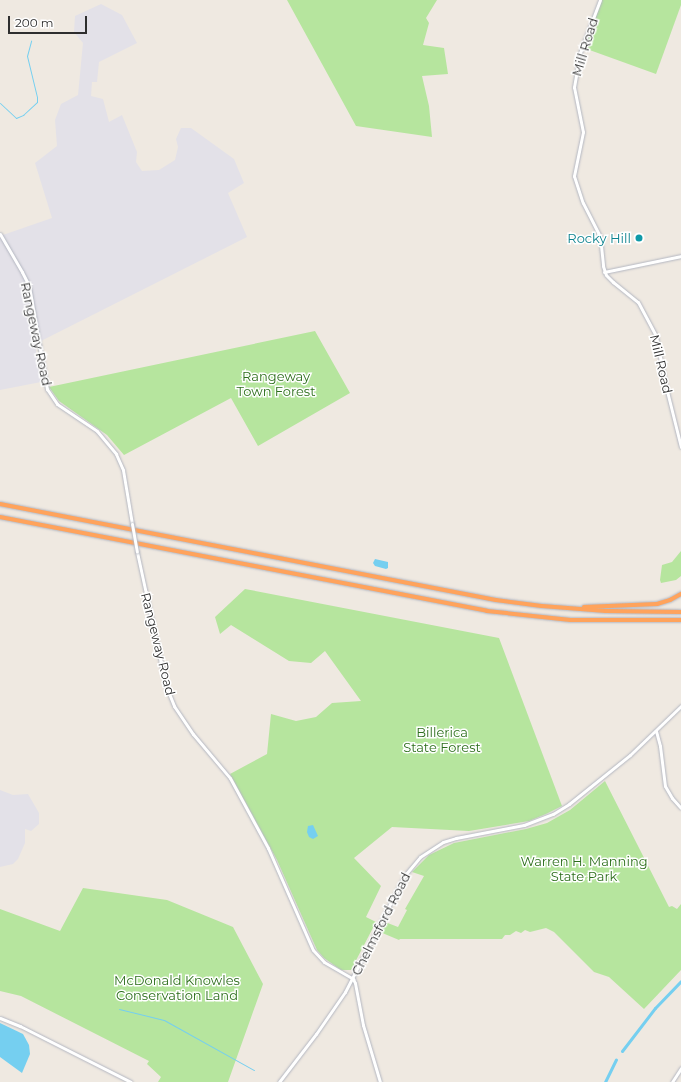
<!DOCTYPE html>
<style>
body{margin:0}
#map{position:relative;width:681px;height:1082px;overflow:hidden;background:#efe9e1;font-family:Montserrat,sans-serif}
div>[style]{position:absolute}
.industrial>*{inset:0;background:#e3e1e8}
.green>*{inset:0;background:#b6e59e}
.water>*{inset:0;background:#75cff0}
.stream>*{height:1px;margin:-0.5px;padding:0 0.5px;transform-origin:0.5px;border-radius:0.5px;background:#75cff0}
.canal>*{height:3px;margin:-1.5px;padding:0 1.5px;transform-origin:1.5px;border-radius:1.5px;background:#75cff0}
.roads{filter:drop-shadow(0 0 1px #b4b7c1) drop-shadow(0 0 1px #b4b7c1)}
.secondary>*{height:3px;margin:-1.5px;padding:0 1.5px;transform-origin:1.5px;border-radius:1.5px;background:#fff}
.highway>*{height:4px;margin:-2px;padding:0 2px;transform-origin:2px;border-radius:2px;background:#ffa35c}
.bridges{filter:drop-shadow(0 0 1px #b4b7c1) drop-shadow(0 0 1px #b4b7c1)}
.secondary-bridge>*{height:3px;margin:-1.5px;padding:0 1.5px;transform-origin:1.5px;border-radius:1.5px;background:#fff}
.dots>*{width:11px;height:11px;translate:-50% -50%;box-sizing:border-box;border:2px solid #fff;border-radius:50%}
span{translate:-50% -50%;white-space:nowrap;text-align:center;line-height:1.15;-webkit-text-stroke:3px #fff;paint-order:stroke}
.street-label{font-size:13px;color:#2e2e2e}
.culture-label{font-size:13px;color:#0d838f}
.right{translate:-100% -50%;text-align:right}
.park-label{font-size:13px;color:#2c6e1b}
.scale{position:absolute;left:8px;top:16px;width:79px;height:18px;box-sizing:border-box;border:2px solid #2e2e2e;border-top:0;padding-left:5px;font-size:12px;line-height:14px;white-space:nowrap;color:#2e2e2e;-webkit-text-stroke:3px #fff;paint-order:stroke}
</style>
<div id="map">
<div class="industrial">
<i style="clip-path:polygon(101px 4px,122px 15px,137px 43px,99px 62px,97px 82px,92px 82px,91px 96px,103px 99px,109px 122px,122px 115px,137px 152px,136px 162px,142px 171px,159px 170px,175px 160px,178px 147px,176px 139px,181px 128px,191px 128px,234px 159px,244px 183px,228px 193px,247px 237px,35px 344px,41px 382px,0 390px,0 236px,52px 218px,35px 163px,57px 146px,55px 120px,61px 104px,78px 95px,83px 43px,74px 32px,75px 16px)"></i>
<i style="clip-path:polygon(0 790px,13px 795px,28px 794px,39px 813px,39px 824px,31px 831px,25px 829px,25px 843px,18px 859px,13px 864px,0 867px)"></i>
</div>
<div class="green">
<i style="clip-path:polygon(287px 0,437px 0,426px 18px,429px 23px,423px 45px,444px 48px,448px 74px,422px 76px,429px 106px,432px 137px,356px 126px)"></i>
<i style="clip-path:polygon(602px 0,681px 0,681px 5px,656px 74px,584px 48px)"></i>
<i style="clip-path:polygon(315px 331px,350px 393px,258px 446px,231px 398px,124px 455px,107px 435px,59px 401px,49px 387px)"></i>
<i style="clip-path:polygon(681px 551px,681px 576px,676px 580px,661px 583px,660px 580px,662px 565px,672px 562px)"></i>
<i style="clip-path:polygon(245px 589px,499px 638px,562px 806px,546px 814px,529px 821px,469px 831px,392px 827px,354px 858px,381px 886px,366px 917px,376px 922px,351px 970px,341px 970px,324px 958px,317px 950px,277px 860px,230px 774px,267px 754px,271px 714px,296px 721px,316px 717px,332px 703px,361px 701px,325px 651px,311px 663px,289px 661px,231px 625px,220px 634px,215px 617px)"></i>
<i style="clip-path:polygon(605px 781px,669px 907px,672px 906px,677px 909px,681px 904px,681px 970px,644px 1009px,609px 977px,594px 972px,554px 932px,546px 928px,530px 932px,525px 930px,521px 933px,516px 931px,510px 935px,505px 935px,502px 939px,400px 939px,399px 940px,380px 932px,385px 922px,398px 927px,407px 910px,405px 909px,424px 876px,412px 872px,429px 855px,454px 843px,526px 829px,547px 823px,570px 810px)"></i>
<i style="clip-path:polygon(83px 888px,167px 900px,233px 927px,263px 984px,228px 1082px,158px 1082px,161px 1077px,147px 1064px,149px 1061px,21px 996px,0 991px,0 909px,60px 931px)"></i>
</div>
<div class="water">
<i style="clip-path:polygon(375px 559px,388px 562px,388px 568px,386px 569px,375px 566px,373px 563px)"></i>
<i style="clip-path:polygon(313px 825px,318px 836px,313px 839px,309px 837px,307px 832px,308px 826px)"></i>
<i style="clip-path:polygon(0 1023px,23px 1034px,29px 1045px,30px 1054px,22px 1073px,0 1057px)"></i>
</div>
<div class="stream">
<i style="left:0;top:103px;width:22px;rotate:43deg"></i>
<i style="left:16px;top:118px;width:8px;rotate:-23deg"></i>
<i style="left:23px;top:115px;width:19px;rotate:-43deg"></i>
<i style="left:37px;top:102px;width:5px;rotate:-90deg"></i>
<i style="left:37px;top:97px;width:42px;rotate:-103.7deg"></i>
<i style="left:27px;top:56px;width:16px;rotate:-75deg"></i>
<i style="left:119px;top:1009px;width:46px;rotate:13.7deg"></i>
<i style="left:164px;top:1020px;width:103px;rotate:29.1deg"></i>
</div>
<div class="canal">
<i style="left:622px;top:1051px;width:54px;rotate:-52.5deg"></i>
<i style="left:655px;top:1008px;width:37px;rotate:-46deg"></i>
<i style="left:605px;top:1082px;width:25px;rotate:-64deg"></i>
</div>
<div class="roads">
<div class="secondary">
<i style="left:600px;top:0;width:57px;rotate:110.7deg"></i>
<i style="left:580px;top:53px;width:35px;rotate:100deg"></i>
<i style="left:574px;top:87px;width:46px;rotate:78.7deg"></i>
<i style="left:583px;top:132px;width:45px;rotate:101.6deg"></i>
<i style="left:574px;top:176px;width:28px;rotate:72deg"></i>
<i style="left:583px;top:203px;width:37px;rotate:63deg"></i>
<i style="left:600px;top:236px;width:30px;rotate:84deg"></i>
<i style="left:603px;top:266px;width:9px;rotate:72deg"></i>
<i style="left:606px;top:275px;width:10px;rotate:45deg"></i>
<i style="left:613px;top:282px;width:32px;rotate:39deg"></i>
<i style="left:638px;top:302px;width:38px;rotate:62deg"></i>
<i style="left:656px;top:336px;width:48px;rotate:79.2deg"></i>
<i style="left:665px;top:383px;width:66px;rotate:76deg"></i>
<i style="left:0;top:234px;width:44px;rotate:59.9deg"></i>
<i style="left:22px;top:272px;width:16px;rotate:63deg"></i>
<i style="left:29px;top:286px;width:105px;rotate:80.1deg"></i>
<i style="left:47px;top:389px;width:18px;rotate:56deg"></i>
<i style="left:57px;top:404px;width:48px;rotate:34deg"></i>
<i style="left:97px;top:431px;width:30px;rotate:50deg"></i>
<i style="left:116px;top:454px;width:17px;rotate:66deg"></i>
<i style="left:123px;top:470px;width:55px;rotate:80.5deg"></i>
<i style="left:604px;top:272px;width:79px;rotate:-11.7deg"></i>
<i style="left:137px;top:552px;width:137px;rotate:77.8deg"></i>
<i style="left:166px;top:686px;width:22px;rotate:68deg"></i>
<i style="left:174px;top:706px;width:34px;rotate:56deg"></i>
<i style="left:193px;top:734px;width:57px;rotate:49.9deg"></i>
<i style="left:230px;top:778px;width:80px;rotate:61.5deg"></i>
<i style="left:268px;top:848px;width:111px;rotate:66.2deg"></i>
<i style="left:313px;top:950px;width:16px;rotate:47deg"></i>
<i style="left:324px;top:962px;width:34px;rotate:30deg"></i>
<i style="left:353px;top:979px;width:4px;rotate:63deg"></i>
<i style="left:355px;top:983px;width:43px;rotate:79.2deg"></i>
<i style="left:363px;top:1025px;width:59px;rotate:73.4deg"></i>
<i style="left:656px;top:731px;width:16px;rotate:75deg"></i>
<i style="left:660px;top:746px;width:40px;rotate:82.9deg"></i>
<i style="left:665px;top:786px;width:14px;rotate:60deg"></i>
<i style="left:672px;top:798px;width:13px;rotate:48deg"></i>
<i style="left:0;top:1018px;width:22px;rotate:22deg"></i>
<i style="left:20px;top:1026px;width:124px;rotate:26.8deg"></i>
<i style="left:279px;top:1082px;width:61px;rotate:-52.4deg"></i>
<i style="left:316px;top:1034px;width:51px;rotate:-55.4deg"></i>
<i style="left:345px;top:992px;width:131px;rotate:-62.9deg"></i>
<i style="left:405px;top:875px;width:23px;rotate:-50deg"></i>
<i style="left:420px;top:857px;width:27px;rotate:-33deg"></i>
<i style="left:443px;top:842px;width:14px;rotate:-17deg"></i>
<i style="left:456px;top:838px;width:69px;rotate:-10.8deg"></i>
<i style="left:524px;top:825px;width:31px;rotate:-21deg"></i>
<i style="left:553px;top:814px;width:19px;rotate:-32deg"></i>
<i style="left:569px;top:804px;width:78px;rotate:-38.8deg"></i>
<i style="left:630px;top:755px;width:71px;rotate:-43.9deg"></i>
<i style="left:672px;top:1082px;width:17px;rotate:-57deg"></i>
</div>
<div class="highway">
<i style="left:0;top:504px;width:505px;rotate:10.95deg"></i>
<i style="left:496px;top:600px;width:46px;rotate:7.4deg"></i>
<i style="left:542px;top:606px;width:64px;rotate:4.5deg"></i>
<i style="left:606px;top:611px;width:75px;rotate:0.8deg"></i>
<i style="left:0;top:517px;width:496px;rotate:10.9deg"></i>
<i style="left:487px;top:611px;width:84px;rotate:6.1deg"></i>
<i style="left:571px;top:620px;width:110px"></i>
<i style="left:584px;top:607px;width:73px;rotate:-2.4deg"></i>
<i style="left:657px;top:604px;width:14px;rotate:-17deg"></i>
<i style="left:670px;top:600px;width:13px;rotate:-29deg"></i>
</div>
</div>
<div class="bridges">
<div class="secondary-bridge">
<i style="left:132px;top:524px;width:28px;rotate:80deg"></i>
</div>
</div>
<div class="dots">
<i style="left:639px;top:238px;background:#0f9aa8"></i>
</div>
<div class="street-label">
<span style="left:585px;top:47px;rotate:-73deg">Mill Road</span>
<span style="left:36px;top:334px;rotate:78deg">Rangeway Road</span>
<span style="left:661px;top:364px;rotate:77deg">Mill Road</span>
<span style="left:158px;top:644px;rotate:76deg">Rangeway Road</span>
<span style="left:381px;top:924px;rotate:-63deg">Chelmsford Road</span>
</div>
<div class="culture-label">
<span class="right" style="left:631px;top:238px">Rocky Hill</span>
</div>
<div class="park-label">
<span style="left:276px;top:384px">Rangeway<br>Town Forest</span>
<span style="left:442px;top:740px">Billerica<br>State Forest</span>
<span style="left:584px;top:869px">Warren H. Manning<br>State Park</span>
<span style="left:177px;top:988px">McDonald Knowles<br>Conservation Land</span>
</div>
<div class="scale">200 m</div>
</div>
